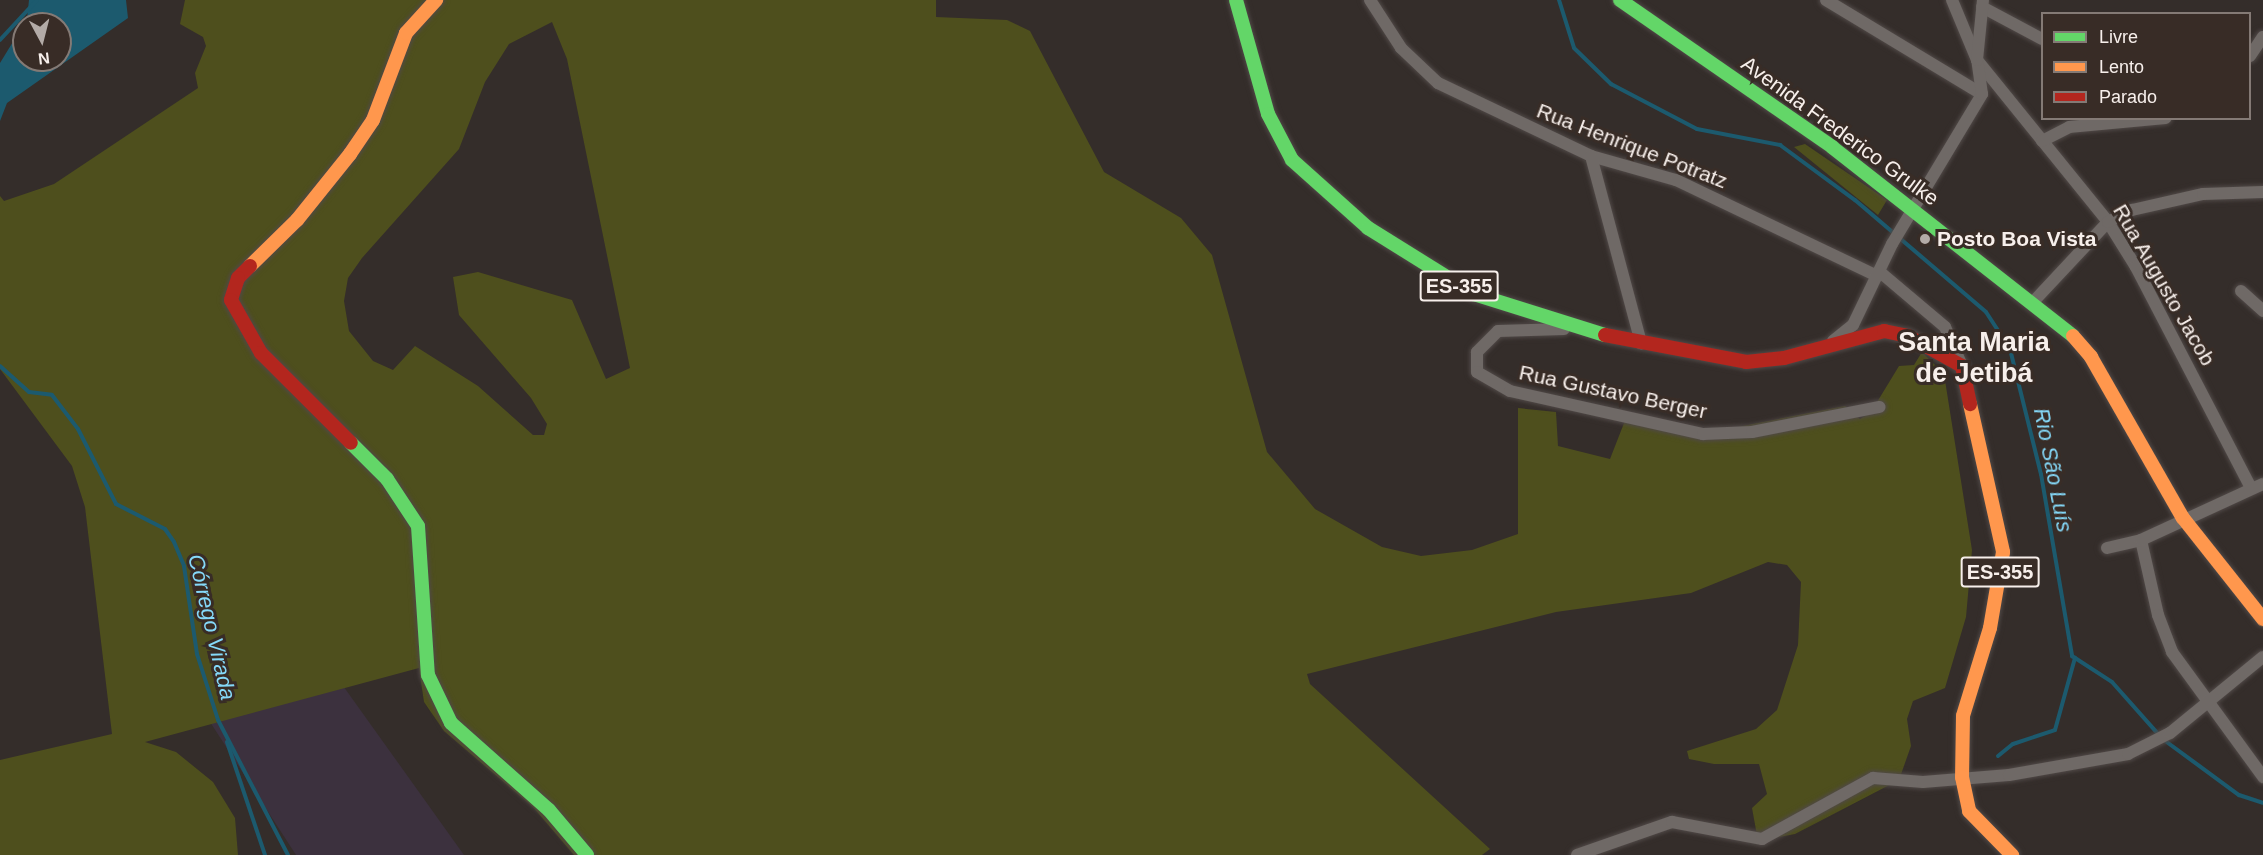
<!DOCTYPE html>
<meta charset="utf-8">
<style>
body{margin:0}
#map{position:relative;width:2263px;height:855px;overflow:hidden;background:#342d2a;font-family:Arial,sans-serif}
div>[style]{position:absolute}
.industrial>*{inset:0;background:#3c313e}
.green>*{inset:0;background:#4e4f1d}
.water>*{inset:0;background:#1c5a6e}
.stream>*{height:4px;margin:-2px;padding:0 2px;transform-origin:2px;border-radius:2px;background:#1c5a6e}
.roads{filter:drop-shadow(0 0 2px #504947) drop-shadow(0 0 2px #504947)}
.street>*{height:12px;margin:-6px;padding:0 6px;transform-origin:6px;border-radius:6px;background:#6f6966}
.fast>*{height:14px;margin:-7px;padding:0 7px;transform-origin:7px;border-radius:7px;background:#63d668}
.slow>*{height:14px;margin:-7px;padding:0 7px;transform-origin:7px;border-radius:7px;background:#ff974d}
.jam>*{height:14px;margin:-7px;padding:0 7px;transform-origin:7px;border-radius:7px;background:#b3261e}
.dots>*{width:16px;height:16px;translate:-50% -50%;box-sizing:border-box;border:3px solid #382c26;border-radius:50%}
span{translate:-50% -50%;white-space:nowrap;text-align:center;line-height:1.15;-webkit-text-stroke:6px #382c26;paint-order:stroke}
.shield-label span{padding:2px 4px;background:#382c26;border:2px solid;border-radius:4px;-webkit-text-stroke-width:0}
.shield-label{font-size:20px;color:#f7efeb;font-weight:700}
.street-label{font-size:21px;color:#f7efeb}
.poi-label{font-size:21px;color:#f7efeb;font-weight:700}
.left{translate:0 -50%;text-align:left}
.water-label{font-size:22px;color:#85d9f9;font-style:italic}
.district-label{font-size:27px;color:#f7efeb;font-weight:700}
.legend{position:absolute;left:2041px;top:12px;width:210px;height:108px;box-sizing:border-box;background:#382c26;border:2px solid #847a75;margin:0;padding:8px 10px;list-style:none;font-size:18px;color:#f7efeb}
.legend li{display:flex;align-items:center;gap:12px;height:30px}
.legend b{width:30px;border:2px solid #847a75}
.north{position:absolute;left:12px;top:12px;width:60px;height:60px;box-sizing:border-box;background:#382c26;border:2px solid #847a75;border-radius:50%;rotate:173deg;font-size:16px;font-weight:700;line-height:24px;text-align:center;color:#f7efeb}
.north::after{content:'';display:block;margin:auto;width:21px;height:27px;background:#b3aba7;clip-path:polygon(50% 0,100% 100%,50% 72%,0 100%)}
</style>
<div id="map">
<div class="industrial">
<i style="clip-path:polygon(306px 634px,464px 855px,296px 855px,201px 708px)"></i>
</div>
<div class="green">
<i style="clip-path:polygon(evenodd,185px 0,936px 0,936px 17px,1007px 20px,1030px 31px,1104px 172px,1181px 218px,1212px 255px,1267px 452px,1315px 509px,1382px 547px,1421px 556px,1472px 550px,1518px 534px,1518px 408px,1556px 412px,1558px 446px,1610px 459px,1626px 418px,1717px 431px,1845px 406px,1860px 419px,1871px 412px,1899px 366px,1914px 365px,1922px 352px,1944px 374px,1972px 550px,1966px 617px,1945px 688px,1913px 701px,1907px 719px,1911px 746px,1899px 780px,1795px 834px,1758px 841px,1752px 808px,1767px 794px,1759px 764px,1714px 764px,1689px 759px,1687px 751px,1756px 729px,1777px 710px,1798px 645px,1801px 582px,1787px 565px,1768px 562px,1691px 593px,1556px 612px,1307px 674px,1310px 684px,1490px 849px,1482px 855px,574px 855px,533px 807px,444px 731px,424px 702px,419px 668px,145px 742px,176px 752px,213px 782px,235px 818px,238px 855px,0 855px,0 760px,112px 734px,85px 507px,72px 466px,0 369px,0 196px,4px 201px,54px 184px,198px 88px,195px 73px,206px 46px,203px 37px,180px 24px,185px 0,552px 22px,567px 59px,630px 368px,606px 379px,572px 300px,478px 272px,453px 277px,459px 315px,531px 398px,547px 424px,544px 435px,533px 435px,478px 386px,415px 346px,393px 370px,373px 361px,349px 331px,344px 301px,348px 278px,362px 258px,459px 149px,485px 82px,509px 44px,552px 22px)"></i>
<i style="clip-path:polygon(1805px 144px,1887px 200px,1878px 215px,1794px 147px)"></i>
</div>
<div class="water">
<i style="clip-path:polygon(evenodd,29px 0,126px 0,128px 18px,7px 103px,0 121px,0 63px,27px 19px,29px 0,24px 24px,60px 24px,60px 60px,24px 60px,24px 24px)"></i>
</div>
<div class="stream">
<i style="left:1559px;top:0;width:50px;rotate:72.6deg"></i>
<i style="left:1574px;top:48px;width:52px;rotate:44.2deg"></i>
<i style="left:1611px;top:84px;width:97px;rotate:27.6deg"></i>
<i style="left:1697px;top:129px;width:85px;rotate:10.9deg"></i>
<i style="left:1780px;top:145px;width:93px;rotate:36.3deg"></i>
<i style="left:1855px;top:200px;width:172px;rotate:40.5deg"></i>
<i style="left:1986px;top:312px;width:44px;rotate:57deg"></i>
<i style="left:2010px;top:349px;width:129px;rotate:76.1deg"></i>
<i style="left:2041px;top:474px;width:185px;rotate:80.3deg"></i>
<i style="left:2072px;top:656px;width:48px;rotate:33deg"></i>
<i style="left:2112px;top:682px;width:71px;rotate:48.4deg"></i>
<i style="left:0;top:40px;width:54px;rotate:-47.2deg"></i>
<i style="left:0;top:366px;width:39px;rotate:42deg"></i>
<i style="left:29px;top:392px;width:23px;rotate:7deg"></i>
<i style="left:52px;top:395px;width:43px;rotate:52.6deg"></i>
<i style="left:78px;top:429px;width:84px;rotate:63.1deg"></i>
<i style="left:116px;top:504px;width:55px;rotate:27deg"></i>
<i style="left:165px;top:529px;width:16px;rotate:55deg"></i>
<i style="left:174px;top:542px;width:26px;rotate:67deg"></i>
<i style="left:184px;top:566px;width:89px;rotate:81.6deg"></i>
<i style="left:197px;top:654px;width:69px;rotate:72.3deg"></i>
<i style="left:218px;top:720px;width:152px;rotate:62.6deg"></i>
<i style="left:2164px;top:740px;width:93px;rotate:36.3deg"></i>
<i style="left:2239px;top:795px;width:25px;rotate:18deg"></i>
<i style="left:227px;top:742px;width:119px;rotate:71.4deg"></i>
<i style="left:1998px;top:756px;width:19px;rotate:-39deg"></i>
<i style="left:2013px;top:744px;width:44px;rotate:-18.4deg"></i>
<i style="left:2055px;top:730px;width:75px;rotate:-74.5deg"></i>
</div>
<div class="roads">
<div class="street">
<i style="left:1370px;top:0;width:57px;rotate:57.1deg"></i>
<i style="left:1401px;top:48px;width:51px;rotate:43.4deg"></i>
<i style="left:1438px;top:83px;width:170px;rotate:25.5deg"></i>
<i style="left:1591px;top:156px;width:88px;rotate:15.8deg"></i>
<i style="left:1676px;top:180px;width:223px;rotate:25.5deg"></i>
<i style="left:1826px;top:0;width:182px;rotate:31.1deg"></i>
<i style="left:1952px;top:0;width:65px;rotate:67.4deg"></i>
<i style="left:1977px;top:60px;width:208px;rotate:51deg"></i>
<i style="left:2108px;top:222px;width:53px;rotate:58.1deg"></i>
<i style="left:2136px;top:267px;width:249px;rotate:62.5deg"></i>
<i style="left:1982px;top:7px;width:68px;rotate:28.1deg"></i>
<i style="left:2250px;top:56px;width:23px;rotate:-56deg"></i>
<i style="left:2042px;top:141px;width:30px;rotate:-27deg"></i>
<i style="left:2069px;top:127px;width:97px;rotate:-5.3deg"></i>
<i style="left:1591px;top:156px;width:194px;rotate:75deg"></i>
<i style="left:1880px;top:272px;width:85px;rotate:40.2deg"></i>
<i style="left:1945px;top:327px;width:43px;rotate:66.4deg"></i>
<i style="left:2241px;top:291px;width:30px;rotate:42deg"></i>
<i style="left:2034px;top:301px;width:108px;rotate:-46.9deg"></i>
<i style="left:2108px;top:222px;width:27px;rotate:-27deg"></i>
<i style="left:2132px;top:210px;width:73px;rotate:-12.7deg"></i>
<i style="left:2203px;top:194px;width:60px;rotate:-1.9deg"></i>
<i style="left:1564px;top:329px;width:66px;rotate:178.3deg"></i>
<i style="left:1498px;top:331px;width:30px;rotate:135deg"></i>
<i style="left:1477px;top:352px;width:20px;rotate:90deg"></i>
<i style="left:1477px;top:372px;width:38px;rotate:30deg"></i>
<i style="left:1510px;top:391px;width:198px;rotate:12.6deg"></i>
<i style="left:1703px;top:434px;width:49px;rotate:-2.3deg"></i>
<i style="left:1752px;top:432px;width:130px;rotate:-11.1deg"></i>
<i style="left:1833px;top:341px;width:26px;rotate:-39deg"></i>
<i style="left:1853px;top:325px;width:90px;rotate:-64.3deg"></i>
<i style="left:1892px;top:244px;width:175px;rotate:-59deg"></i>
<i style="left:1982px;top:94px;width:34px;rotate:-98deg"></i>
<i style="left:1977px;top:60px;width:60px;rotate:-84.3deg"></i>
<i style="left:2141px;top:540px;width:77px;rotate:77.2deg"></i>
<i style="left:2158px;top:615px;width:40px;rotate:69deg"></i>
<i style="left:2172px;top:652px;width:155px;rotate:53.9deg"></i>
<i style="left:2107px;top:548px;width:35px;rotate:-13deg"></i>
<i style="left:2141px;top:540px;width:134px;rotate:-24.7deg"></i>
<i style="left:1577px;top:855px;width:101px;rotate:-19.2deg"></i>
<i style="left:1672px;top:822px;width:92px;rotate:10.7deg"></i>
<i style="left:1762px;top:839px;width:127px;rotate:-28.8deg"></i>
<i style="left:1873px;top:778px;width:50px;rotate:4.6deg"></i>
<i style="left:1923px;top:782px;width:86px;rotate:-4.7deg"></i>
<i style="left:2009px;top:775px;width:121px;rotate:-10deg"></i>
<i style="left:2128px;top:754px;width:47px;rotate:-26.6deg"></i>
<i style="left:2170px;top:733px;width:120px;rotate:-39.3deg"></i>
</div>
<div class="fast">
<i style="left:1236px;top:0;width:118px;rotate:74.3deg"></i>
<i style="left:1268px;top:114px;width:52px;rotate:62.4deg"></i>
<i style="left:1292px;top:160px;width:102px;rotate:41.8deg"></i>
<i style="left:1368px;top:228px;width:125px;rotate:31.9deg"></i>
<i style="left:1474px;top:294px;width:137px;rotate:17.4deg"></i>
<i style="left:1620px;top:0;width:258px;rotate:34.7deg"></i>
<i style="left:1832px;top:147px;width:306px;rotate:38.1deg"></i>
<i style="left:351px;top:443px;width:51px;rotate:45deg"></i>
<i style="left:387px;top:479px;width:56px;rotate:56.6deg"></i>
<i style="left:418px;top:526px;width:149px;rotate:86.2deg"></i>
<i style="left:428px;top:675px;width:53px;rotate:64.4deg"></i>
<i style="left:451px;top:723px;width:131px;rotate:41.6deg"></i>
<i style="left:549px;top:810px;width:59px;rotate:49.8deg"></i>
</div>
<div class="slow">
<i style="left:250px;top:266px;width:66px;rotate:-44.4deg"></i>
<i style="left:297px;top:220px;width:85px;rotate:-51.2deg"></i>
<i style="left:350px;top:154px;width:41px;rotate:-55.9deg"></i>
<i style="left:373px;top:120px;width:93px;rotate:-69.2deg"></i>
<i style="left:406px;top:33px;width:45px;rotate:-47.7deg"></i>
<i style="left:2073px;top:336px;width:28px;rotate:49deg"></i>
<i style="left:2091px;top:357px;width:185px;rotate:60.3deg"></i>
<i style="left:2183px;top:518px;width:129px;rotate:51.6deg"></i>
<i style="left:1970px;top:404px;width:152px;rotate:77.4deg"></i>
<i style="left:2003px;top:552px;width:77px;rotate:99.7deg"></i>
<i style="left:1990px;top:628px;width:92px;rotate:107.1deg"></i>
<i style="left:1963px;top:716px;width:61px;rotate:90.9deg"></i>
<i style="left:1962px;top:777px;width:35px;rotate:78deg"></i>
<i style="left:1969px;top:811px;width:62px;rotate:45.7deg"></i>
</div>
<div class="jam">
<i style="left:250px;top:266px;width:17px;rotate:135deg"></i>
<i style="left:238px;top:278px;width:23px;rotate:108deg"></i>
<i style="left:231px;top:300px;width:61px;rotate:60.5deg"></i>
<i style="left:261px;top:353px;width:127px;rotate:45deg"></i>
<i style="left:1605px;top:335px;width:144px;rotate:10.8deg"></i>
<i style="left:1746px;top:362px;width:38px;rotate:-6deg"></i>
<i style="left:1784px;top:358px;width:104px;rotate:-15.1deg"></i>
<i style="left:1884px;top:331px;width:25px;rotate:12deg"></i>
<i style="left:1908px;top:336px;width:62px;rotate:29.1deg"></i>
<i style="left:1962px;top:366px;width:39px;rotate:78deg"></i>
</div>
</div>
<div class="dots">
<i style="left:1925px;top:239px;background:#b3aba7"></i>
</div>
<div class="shield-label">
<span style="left:1459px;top:286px">ES-355</span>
<span style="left:2000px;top:572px">ES-355</span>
</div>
<div class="street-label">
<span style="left:1840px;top:131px;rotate:36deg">Avenida Frederico Grulke</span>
<span style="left:1632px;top:146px;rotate:21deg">Rua Henrique Potratz</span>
<span style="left:2164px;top:285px;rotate:60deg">Rua Augusto Jacob</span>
<span style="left:1613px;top:392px;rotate:12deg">Rua Gustavo Berger</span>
</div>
<div class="poi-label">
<span class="left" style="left:1937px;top:239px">Posto Boa Vista</span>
</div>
<div class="water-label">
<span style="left:2053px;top:470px;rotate:79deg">Rio São Luís</span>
<span style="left:212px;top:627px;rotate:77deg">Córrego Virada</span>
</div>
<div class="district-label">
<span style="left:1974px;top:358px">Santa Maria<br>de Jetibá</span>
</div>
<ul class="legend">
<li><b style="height:8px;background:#63d668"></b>Livre</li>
<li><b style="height:8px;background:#ff974d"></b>Lento</li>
<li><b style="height:8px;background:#b3261e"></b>Parado</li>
</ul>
<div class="north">N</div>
</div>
